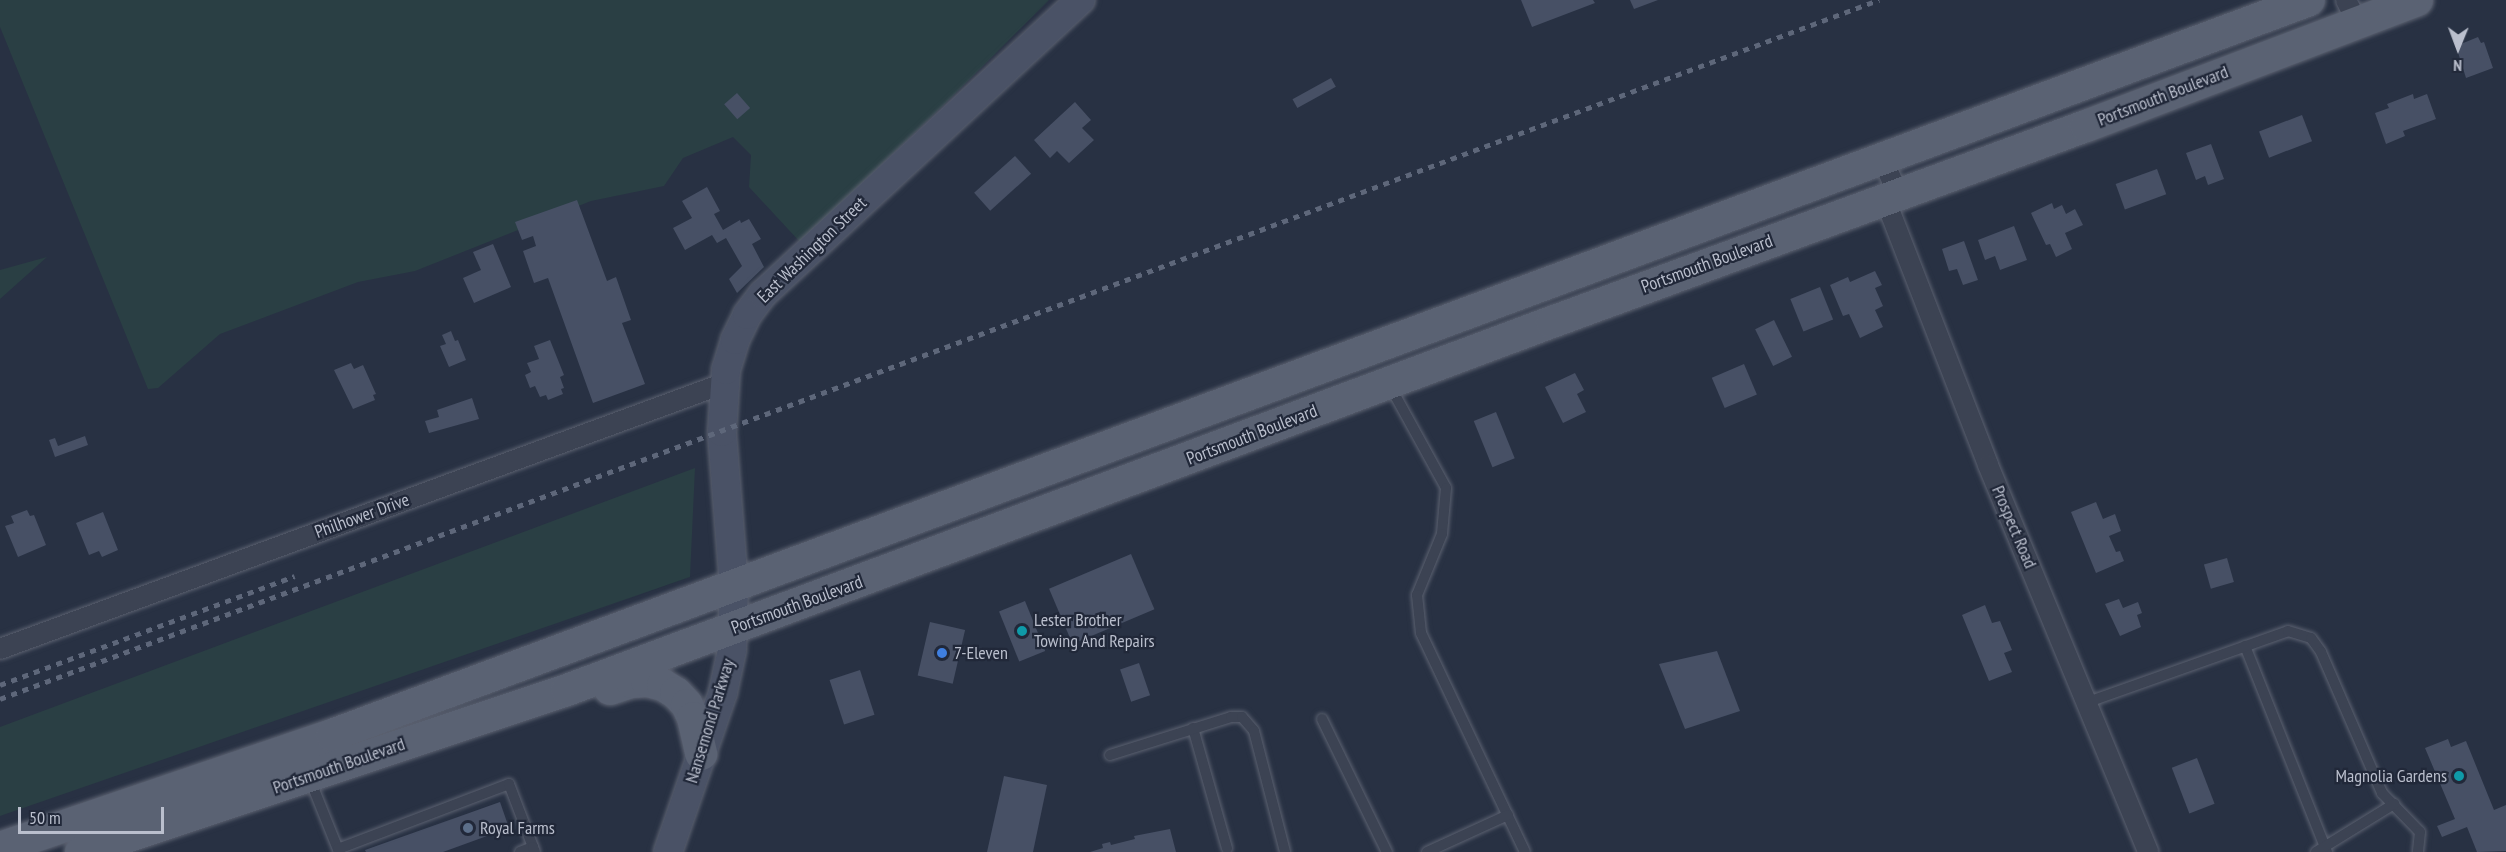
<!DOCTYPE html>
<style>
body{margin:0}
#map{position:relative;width:2506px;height:852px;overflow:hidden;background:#283143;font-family:"PT Sans Narrow",sans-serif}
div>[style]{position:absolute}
.green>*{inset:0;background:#2a3f44}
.building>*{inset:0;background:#475065;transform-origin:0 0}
.roads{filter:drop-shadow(0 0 2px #5b6170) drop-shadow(0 0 2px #5b6170)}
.lane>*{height:10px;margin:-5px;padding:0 5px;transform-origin:5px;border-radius:5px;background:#3c4353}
.street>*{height:20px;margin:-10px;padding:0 10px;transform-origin:10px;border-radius:10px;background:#3c4353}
.secondary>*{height:28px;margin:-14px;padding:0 14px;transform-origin:14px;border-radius:14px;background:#4a5266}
.primary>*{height:32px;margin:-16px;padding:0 16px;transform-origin:16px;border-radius:16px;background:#5a6273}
.rail>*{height:4.5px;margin-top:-2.25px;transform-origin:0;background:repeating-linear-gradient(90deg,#5e677a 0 6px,transparent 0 12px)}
.dots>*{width:16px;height:16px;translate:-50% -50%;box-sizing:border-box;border:3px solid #212839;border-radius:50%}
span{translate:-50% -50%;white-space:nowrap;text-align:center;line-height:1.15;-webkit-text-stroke:4.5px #212839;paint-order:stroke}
.street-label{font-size:18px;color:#babfcd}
.poi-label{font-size:18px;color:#babfcd}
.left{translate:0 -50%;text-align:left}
.right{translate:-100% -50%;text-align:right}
.north{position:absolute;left:2428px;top:18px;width:60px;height:60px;-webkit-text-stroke:4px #212839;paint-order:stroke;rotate:181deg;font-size:16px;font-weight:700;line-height:24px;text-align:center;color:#babfcd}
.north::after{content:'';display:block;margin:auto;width:21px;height:27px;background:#babfcd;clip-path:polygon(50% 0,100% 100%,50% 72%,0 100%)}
.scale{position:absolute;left:18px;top:807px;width:146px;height:27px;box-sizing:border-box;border:3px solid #babfcd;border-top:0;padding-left:8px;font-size:18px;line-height:21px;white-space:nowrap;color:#babfcd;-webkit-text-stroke:4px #212839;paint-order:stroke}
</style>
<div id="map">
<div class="green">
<i style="clip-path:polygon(0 0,1049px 0,948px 101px,800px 242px,749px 187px,751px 155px,733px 137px,683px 158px,664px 186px,591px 201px,415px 271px,358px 282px,220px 334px,158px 388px,148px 389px,0 27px)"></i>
<i style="clip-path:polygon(47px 257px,0 299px,0 270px)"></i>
<i style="clip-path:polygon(695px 468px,690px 577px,0 816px,0 727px)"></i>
</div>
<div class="building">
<i style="clip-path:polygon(1521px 0,1593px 0,1595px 3px,1532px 27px)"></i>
<i style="clip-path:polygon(1630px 0,1658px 0,1634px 9px)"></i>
<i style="clip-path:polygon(2478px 37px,2481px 43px,2484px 42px,2493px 68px,2466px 78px,2456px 46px)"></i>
<i style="left:1331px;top:78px;width:10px;height:44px;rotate:61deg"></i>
<i style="left:737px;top:93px;width:20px;height:17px;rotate:49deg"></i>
<i style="clip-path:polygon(2413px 94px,2414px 99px,2427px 94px,2436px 119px,2403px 131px,2405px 136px,2386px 144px,2375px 113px,2389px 108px,2387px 104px)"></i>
<i style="clip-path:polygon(1075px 102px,1091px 120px,1082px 128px,1094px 140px,1069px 163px,1057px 151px,1050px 158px,1034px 140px)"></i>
<i style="left:2302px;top:115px;width:28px;height:46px;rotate:69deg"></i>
<i style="clip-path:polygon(2211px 144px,2224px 179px,2208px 185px,2205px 176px,2196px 180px,2186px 153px)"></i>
<i style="left:1015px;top:156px;width:24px;height:55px;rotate:48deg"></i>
<i style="left:2157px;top:169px;width:27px;height:44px;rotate:70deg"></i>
<i style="clip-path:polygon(707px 187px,720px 211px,714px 214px,723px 230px,740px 220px,741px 223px,749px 219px,761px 239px,752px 244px,764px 267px,737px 293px,729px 279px,742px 266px,726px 238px,717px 243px,712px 235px,685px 250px,673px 228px,692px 218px,682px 201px)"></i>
<i style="clip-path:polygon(577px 200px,607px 281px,616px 277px,631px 320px,622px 323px,645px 384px,593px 403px,548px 278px,534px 283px,523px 251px,536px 246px,533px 236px,522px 240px,515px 222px)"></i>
<i style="clip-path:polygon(2052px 203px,2054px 209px,2062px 205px,2066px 214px,2075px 209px,2083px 225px,2065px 233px,2072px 249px,2056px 257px,2050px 244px,2046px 245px,2031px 213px)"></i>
<i style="clip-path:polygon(2014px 226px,2027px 260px,2000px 270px,1995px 256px,1985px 260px,1978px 240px)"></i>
<i style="clip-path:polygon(1964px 241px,1978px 280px,1963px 285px,1957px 269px,1949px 271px,1942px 249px)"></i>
<i style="clip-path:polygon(493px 244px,511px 287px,474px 303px,463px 278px,481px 270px,473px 252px)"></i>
<i style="clip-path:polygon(1875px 271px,1882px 285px,1875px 288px,1883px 306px,1875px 310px,1883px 327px,1860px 338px,1849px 314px,1843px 316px,1830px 285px,1848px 277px,1850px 282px)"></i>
<i style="left:1820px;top:287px;width:35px;height:32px;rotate:68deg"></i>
<i style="left:1774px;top:320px;width:41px;height:21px;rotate:64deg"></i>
<i style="clip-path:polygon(451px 331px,455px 341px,458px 340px,466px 360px,449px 367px,440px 346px,446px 344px,442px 335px)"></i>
<i style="clip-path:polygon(550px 340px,564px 375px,560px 377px,564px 388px,561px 389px,563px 394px,548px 400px,546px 395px,540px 397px,535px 386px,530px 388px,525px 375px,531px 372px,527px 363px,539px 359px,534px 346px)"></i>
<i style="clip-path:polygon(351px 363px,354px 369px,363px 365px,376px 394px,373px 395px,375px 400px,353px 409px,334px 370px)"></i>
<i style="left:1744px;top:364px;width:33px;height:35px;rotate:67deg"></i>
<i style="clip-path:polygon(1575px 373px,1584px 390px,1577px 394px,1586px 412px,1563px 423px,1545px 387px)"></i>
<i style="clip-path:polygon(472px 398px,479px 419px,429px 433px,425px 421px,439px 417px,437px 410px)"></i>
<i style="left:1496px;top:412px;width:50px;height:24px;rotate:68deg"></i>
<i style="clip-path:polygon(85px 436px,88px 445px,55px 457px,49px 440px,55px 438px,58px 446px)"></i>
<i style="clip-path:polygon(2096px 502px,2103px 519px,2115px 514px,2121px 531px,2109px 536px,2116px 552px,2120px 551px,2124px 561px,2096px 573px,2071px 512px)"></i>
<i style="clip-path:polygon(27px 510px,30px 516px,34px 515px,46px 545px,18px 557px,5px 526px,14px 523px,11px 516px)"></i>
<i style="clip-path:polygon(103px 512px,118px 550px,102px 557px,99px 551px,89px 555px,76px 523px)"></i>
<i style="left:1131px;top:554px;width:60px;height:89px;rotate:67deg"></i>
<i style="left:2227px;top:558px;width:25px;height:24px;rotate:74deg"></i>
<i style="clip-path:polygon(2119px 599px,2123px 608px,2138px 602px,2142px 613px,2137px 615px,2141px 627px,2120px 636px,2105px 604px)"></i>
<i style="left:1025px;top:601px;width:54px;height:28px;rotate:68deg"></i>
<i style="clip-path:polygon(1985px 605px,1992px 623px,2000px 621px,2012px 650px,2004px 653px,2012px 672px,1989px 681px,1962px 615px)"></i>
<i style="left:930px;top:622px;width:36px;height:55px;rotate:13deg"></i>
<i style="clip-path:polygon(1717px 651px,1740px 711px,1685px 729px,1659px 664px)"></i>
<i style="left:1139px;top:663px;width:34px;height:20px;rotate:71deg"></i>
<i style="left:860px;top:670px;width:47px;height:32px;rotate:72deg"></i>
<i style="clip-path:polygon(2448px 739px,2451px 747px,2466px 741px,2494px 810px,2506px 805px,2506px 851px,2477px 852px,2467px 827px,2442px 837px,2437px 826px,2455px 819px,2425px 748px)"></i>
<i style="left:2197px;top:758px;width:49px;height:27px;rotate:69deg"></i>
<i style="clip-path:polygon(1004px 776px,1047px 785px,1033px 852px,987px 852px)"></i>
<i style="clip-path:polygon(500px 802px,509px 828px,443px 852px,366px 852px,365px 850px)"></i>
<i style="clip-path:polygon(1170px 829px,1176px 852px,1090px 852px,1103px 848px,1102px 844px,1110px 842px,1111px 845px,1135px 839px,1134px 836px)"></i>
</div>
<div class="roads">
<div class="lane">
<i style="left:1390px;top:386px;width:116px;rotate:61.2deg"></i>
<i style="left:1446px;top:488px;width:46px;rotate:95deg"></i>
<i style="left:1442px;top:534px;width:66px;rotate:112.3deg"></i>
<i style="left:1417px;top:595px;width:38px;rotate:84deg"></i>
<i style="left:1421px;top:633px;width:242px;rotate:64.6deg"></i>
<i style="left:2245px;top:646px;width:222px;rotate:68.3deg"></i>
<i style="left:2088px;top:702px;width:212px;rotate:-19.5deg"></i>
<i style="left:2288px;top:631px;width:24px;rotate:17deg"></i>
<i style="left:2311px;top:638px;width:17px;rotate:54deg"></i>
<i style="left:2321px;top:652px;width:154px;rotate:66.6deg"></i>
<i style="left:2382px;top:793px;width:54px;rotate:45.7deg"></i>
<i style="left:2420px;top:832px;width:20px;rotate:96deg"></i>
<i style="left:1322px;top:719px;width:148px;rotate:64deg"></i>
<i style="left:1193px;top:728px;width:125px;rotate:74.2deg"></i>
<i style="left:1110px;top:755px;width:127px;rotate:-17.4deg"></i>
<i style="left:1231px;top:717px;width:11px"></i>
<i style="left:1242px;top:717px;width:18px;rotate:49deg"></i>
<i style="left:1254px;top:731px;width:125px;rotate:75.6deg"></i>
<i style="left:309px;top:777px;width:81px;rotate:68.2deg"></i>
<i style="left:338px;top:849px;width:183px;rotate:-20.8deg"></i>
<i style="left:509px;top:784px;width:67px;rotate:69.1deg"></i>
<i style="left:520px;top:852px;width:14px;rotate:-21deg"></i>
<i style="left:533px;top:847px;width:5px;rotate:68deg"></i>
<i style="left:1427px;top:852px;width:89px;rotate:-24.6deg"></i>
<i style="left:2316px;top:852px;width:92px;rotate:-31.6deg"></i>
</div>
<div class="street">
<i style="left:2346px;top:0;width:25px;rotate:63deg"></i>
<i style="left:1882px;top:158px;width:39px;rotate:66deg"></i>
<i style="left:1885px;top:199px;width:285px;rotate:68.8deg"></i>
<i style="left:1988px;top:465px;width:419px;rotate:67.5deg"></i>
<i style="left:0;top:649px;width:772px;rotate:-20.15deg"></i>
</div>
<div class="secondary">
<i style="left:668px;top:852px;width:169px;rotate:-71deg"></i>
<i style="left:723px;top:692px;width:43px;rotate:-77.9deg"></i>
<i style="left:732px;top:650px;width:64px;rotate:-88.2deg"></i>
<i style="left:734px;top:586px;width:154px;rotate:-94.5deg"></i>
<i style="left:722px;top:432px;width:62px;rotate:-86.3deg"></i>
<i style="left:726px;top:370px;width:31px;rotate:-73deg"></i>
<i style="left:735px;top:340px;width:28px;rotate:-64deg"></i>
<i style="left:747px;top:315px;width:26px;rotate:-53deg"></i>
<i style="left:763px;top:294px;width:433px;rotate:-42.8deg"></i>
</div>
<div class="primary">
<i style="left:610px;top:689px;width:23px;rotate:-18deg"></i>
<i style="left:632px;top:682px;width:15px;rotate:-4deg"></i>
<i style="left:647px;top:681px;width:16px;rotate:14deg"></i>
<i style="left:663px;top:685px;width:15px;rotate:32deg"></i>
<i style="left:676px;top:693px;width:16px;rotate:47deg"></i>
<i style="left:687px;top:705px;width:14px;rotate:65deg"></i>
<i style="left:693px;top:718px;width:37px;rotate:77deg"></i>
<i style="left:0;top:848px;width:351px;rotate:-18.8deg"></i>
<i style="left:332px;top:735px;width:2109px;rotate:-20.39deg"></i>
<i style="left:81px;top:852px;width:512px;rotate:-18.43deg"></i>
<i style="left:567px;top:690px;width:1051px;rotate:-20.49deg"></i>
<i style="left:1552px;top:322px;width:569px;rotate:-20.16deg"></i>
<i style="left:2086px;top:126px;width:354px;rotate:-20.8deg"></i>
</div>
</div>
<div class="rail">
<i style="left:0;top:685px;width:314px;rotate:-20.3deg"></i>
<i style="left:0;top:699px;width:2005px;rotate:-20.41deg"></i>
</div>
<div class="dots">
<i style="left:1022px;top:631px;background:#0f9aa8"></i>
<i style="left:942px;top:653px;background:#3f7fe0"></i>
<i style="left:2459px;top:776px;background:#0f9aa8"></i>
<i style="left:468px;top:828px;background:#5c6f8a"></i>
</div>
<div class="street-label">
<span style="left:2163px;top:96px;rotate:-21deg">Portsmouth Boulevard</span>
<span style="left:812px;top:250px;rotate:-44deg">East Washington Street</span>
<span style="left:1707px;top:264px;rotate:-20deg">Portsmouth Boulevard</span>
<span style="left:1252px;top:435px;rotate:-21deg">Portsmouth Boulevard</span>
<span style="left:362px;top:516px;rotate:-20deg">Philhower Drive</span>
<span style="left:2014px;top:527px;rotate:67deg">Prospect Road</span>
<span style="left:797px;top:605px;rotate:-20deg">Portsmouth Boulevard</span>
<span style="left:710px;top:721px;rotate:-73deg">Nansemond Parkway</span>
<span style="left:339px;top:766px;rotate:-19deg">Portsmouth Boulevard</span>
</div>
<div class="poi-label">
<span class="left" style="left:1034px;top:631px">Lester Brother<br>Towing And Repairs</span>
<span class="left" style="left:954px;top:653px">7-Eleven</span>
<span class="right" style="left:2447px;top:776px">Magnolia Gardens</span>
<span class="left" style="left:480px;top:828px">Royal Farms</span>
</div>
<div class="north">N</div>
<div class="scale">50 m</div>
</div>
